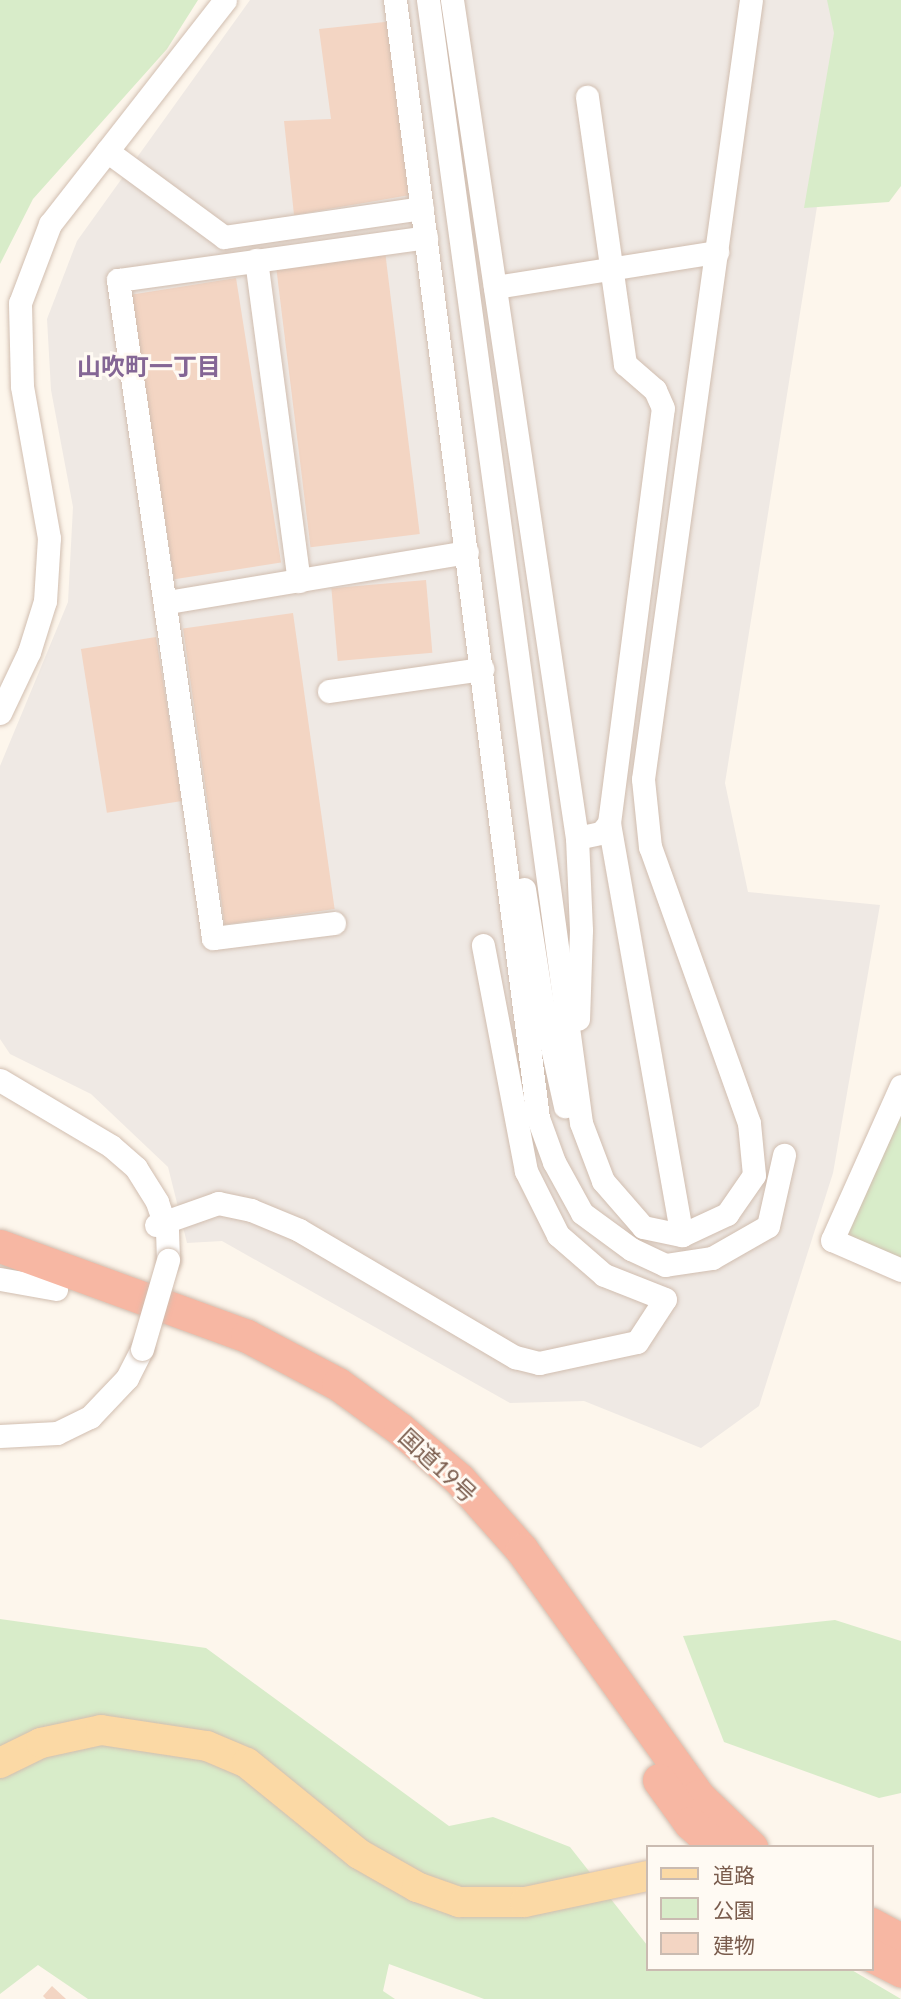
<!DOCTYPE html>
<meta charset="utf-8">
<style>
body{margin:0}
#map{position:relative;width:901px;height:1999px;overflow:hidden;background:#fdf6ec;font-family:Lato,"Noto Sans JP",sans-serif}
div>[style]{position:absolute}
.industrial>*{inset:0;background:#efe9e4}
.green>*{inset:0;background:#d8ecc9}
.building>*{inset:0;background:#f3d5c3;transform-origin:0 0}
.roads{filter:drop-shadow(0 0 2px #d1beb0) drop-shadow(0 0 2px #d1beb0)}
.minor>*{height:23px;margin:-11.5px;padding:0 11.5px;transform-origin:11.5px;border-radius:11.5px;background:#fff}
.major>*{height:30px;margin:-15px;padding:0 15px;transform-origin:15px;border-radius:15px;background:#fbd9a5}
.highway>*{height:33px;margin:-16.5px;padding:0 16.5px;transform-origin:16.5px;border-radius:16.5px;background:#f7b7a3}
.bridges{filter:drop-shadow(0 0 2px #d1beb0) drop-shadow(0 0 2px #d1beb0)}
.minor-bridge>*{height:23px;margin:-11.5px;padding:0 11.5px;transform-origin:11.5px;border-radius:11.5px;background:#fff}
span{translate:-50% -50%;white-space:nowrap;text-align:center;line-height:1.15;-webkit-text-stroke:6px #fffaf3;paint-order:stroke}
.street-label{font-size:23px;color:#7a5c4d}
.neighbourhood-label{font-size:24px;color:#846695;font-weight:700}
.legend{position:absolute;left:646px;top:1845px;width:228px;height:126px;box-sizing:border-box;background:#fffaf3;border:2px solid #cabbb1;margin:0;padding:9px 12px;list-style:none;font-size:21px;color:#7a5c4d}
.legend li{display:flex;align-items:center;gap:14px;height:35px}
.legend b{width:35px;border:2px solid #cabbb1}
</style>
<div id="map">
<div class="industrial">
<i style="clip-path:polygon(250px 0,843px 0,846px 25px,725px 783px,748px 892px,880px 905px,833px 1173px,759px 1406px,701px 1448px,584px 1401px,510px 1403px,222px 1241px,187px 1243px,168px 1167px,91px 1094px,10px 1054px,0 1039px,0 766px,68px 602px,73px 507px,51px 390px,47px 319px,77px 241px)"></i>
</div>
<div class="green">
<i style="clip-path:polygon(0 0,198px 0,167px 49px,33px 199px,0 264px)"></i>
<i style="clip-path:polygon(827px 0,901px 0,901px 186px,889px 202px,804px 208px,834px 33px)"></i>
<i style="clip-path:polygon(901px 1097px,901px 1263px,839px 1236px)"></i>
<i style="clip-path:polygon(0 1619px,206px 1648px,449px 1826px,493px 1817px,570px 1847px,647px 1945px,647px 1969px,850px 1969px,901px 1999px,484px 1999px,389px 1964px,383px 1991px,395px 1999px,88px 1999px,38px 1965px,0 1994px)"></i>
<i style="clip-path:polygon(835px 1620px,901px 1641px,901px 1793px,879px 1798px,724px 1742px,683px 1636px)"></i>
</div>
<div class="building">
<i style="clip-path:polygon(394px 21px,410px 195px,294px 215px,284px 121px,331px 119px,319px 29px)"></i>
<i style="left:385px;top:251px;width:285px;height:110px;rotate:83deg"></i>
<i style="left:236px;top:278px;width:288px;height:108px;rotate:81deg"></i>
<i style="left:426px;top:580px;width:73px;height:95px;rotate:85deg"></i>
<i style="left:293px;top:613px;width:299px;height:111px;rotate:82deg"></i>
<i style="left:156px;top:637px;width:166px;height:76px;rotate:81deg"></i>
<i style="clip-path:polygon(52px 1986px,66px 1999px,46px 1999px,43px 1996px)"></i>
</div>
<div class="roads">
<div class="minor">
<i style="left:395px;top:0;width:1127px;rotate:82.71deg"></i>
<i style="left:538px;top:1118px;width:47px;rotate:70deg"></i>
<i style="left:554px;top:1162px;width:58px;rotate:61.2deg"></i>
<i style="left:582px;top:1213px;width:61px;rotate:36.3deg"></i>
<i style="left:631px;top:1249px;width:38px;rotate:25deg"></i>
<i style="left:665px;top:1265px;width:48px;rotate:-8.5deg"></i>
<i style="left:712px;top:1258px;width:64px;rotate:-29.7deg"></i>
<i style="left:768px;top:1226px;width:73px;rotate:-77.3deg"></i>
<i style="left:428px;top:0;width:1133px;rotate:82.24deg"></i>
<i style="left:581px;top:1123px;width:62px;rotate:69.2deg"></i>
<i style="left:603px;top:1181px;width:61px;rotate:49deg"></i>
<i style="left:643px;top:1227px;width:40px;rotate:12deg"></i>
<i style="left:682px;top:1235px;width:50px;rotate:-25deg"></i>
<i style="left:727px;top:1214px;width:47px;rotate:-55.3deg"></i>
<i style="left:754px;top:1175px;width:52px;rotate:-95.5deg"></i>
<i style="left:749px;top:1123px;width:293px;rotate:-109.7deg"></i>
<i style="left:650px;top:847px;width:68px;rotate:-95.9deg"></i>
<i style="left:643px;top:779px;width:786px;rotate:-82.11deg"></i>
<i style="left:452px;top:0;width:847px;rotate:81.52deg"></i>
<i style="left:577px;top:838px;width:92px;rotate:87.5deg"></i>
<i style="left:581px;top:930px;width:89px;rotate:91.9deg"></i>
<i style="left:107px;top:151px;width:145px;rotate:36.3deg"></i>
<i style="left:224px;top:237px;width:200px;rotate:-8.3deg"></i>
<i style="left:256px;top:260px;width:324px;rotate:82.4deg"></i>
<i style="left:495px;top:287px;width:225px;rotate:-9deg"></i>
<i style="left:168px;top:602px;width:303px;rotate:-9.5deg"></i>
<i style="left:329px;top:691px;width:155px;rotate:-8.2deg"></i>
<i style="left:0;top:713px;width:68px;rotate:-64.6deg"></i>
<i style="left:29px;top:652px;width:53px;rotate:-72.6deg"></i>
<i style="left:45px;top:601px;width:63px;rotate:-86.4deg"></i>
<i style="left:49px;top:538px;width:154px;rotate:-100.1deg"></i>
<i style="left:22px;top:386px;width:83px;rotate:-91.4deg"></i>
<i style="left:20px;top:303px;width:85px;rotate:-69.2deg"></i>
<i style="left:50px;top:224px;width:284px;rotate:-52deg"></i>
<i style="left:609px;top:823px;width:418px;rotate:80deg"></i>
<i style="left:577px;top:838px;width:25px;rotate:-12deg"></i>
<i style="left:601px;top:833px;width:13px;rotate:-51deg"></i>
<i style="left:609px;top:823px;width:418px;rotate:-82.6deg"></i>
<i style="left:663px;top:408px;width:20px;rotate:-114deg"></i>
<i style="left:655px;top:390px;width:40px;rotate:-139deg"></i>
<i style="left:625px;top:364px;width:270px;rotate:-98.1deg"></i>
<i style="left:524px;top:889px;width:110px;rotate:81.1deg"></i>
<i style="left:541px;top:998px;width:111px;rotate:77.5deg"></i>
<i style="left:334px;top:923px;width:122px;rotate:172.9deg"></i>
<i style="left:213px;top:938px;width:665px;rotate:-98.22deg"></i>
<i style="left:118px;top:280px;width:311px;rotate:-7.9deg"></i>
<i style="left:0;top:1080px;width:129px;rotate:30.7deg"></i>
<i style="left:111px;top:1146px;width:33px;rotate:41deg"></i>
<i style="left:136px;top:1168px;width:40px;rotate:58deg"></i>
<i style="left:157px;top:1202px;width:31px;rotate:71deg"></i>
<i style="left:167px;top:1231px;width:29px;rotate:88deg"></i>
<i style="left:901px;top:1086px;width:169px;rotate:114.1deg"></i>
<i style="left:832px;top:1240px;width:75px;rotate:23.5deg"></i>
<i style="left:156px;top:1225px;width:66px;rotate:-19.5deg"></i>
<i style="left:218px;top:1203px;width:34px;rotate:12deg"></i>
<i style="left:251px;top:1210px;width:52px;rotate:22.6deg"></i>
<i style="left:299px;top:1230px;width:251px;rotate:30.5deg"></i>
<i style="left:515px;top:1357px;width:25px;rotate:14deg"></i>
<i style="left:539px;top:1363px;width:100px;rotate:-12.1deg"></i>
<i style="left:637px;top:1342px;width:51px;rotate:-56.9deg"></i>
<i style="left:665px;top:1299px;width:66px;rotate:-158.5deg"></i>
<i style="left:604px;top:1275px;width:61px;rotate:-139deg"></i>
<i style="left:558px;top:1235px;width:72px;rotate:-116.6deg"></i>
<i style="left:526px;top:1171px;width:230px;rotate:-100.8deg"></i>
<i style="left:0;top:1279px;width:57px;rotate:10.1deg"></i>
<i style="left:0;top:1436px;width:57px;rotate:-3deg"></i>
<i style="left:57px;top:1433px;width:37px;rotate:-26deg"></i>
<i style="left:90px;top:1417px;width:54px;rotate:-46.5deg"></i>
<i style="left:127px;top:1378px;width:33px;rotate:-63deg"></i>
</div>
<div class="major">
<i style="left:0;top:1763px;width:46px;rotate:-26deg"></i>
<i style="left:41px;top:1743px;width:61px;rotate:-12.2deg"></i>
<i style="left:101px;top:1730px;width:107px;rotate:8.6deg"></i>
<i style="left:207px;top:1746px;width:43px;rotate:23deg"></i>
<i style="left:247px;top:1763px;width:144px;rotate:39.1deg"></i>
<i style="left:359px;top:1854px;width:67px;rotate:29.6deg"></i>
<i style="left:417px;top:1887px;width:45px;rotate:19.7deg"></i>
<i style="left:459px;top:1902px;width:66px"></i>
<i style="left:525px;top:1902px;width:125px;rotate:-12deg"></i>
</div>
<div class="highway">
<i style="left:0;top:1246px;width:263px;rotate:20deg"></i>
<i style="left:247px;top:1336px;width:103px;rotate:27.8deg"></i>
<i style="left:338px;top:1384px;width:77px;rotate:36deg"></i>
<i style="left:400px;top:1429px;width:77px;rotate:40.3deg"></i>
<i style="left:459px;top:1479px;width:95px;rotate:48.4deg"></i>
<i style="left:522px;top:1550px;width:302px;rotate:54.4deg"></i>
<i style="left:698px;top:1796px;width:74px;rotate:43.9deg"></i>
<i style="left:659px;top:1780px;width:53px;rotate:54.2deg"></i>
<i style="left:690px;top:1823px;width:36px;rotate:42deg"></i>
<i style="left:871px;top:1924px;width:34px;rotate:28deg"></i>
<i style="left:871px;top:1955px;width:34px;rotate:27deg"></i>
</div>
</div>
<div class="bridges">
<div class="minor-bridge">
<i style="left:142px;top:1349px;width:93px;rotate:-73.7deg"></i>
</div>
</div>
<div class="street-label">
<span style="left:438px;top:1465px;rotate:43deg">国道19号</span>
</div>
<div class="neighbourhood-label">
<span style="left:149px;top:366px">山吹町一丁目</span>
</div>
<ul class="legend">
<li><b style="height:9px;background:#fbd9a5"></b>道路</li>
<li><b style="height:19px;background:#d8ecc9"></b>公園</li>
<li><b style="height:19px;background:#f3d5c3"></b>建物</li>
</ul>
</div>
